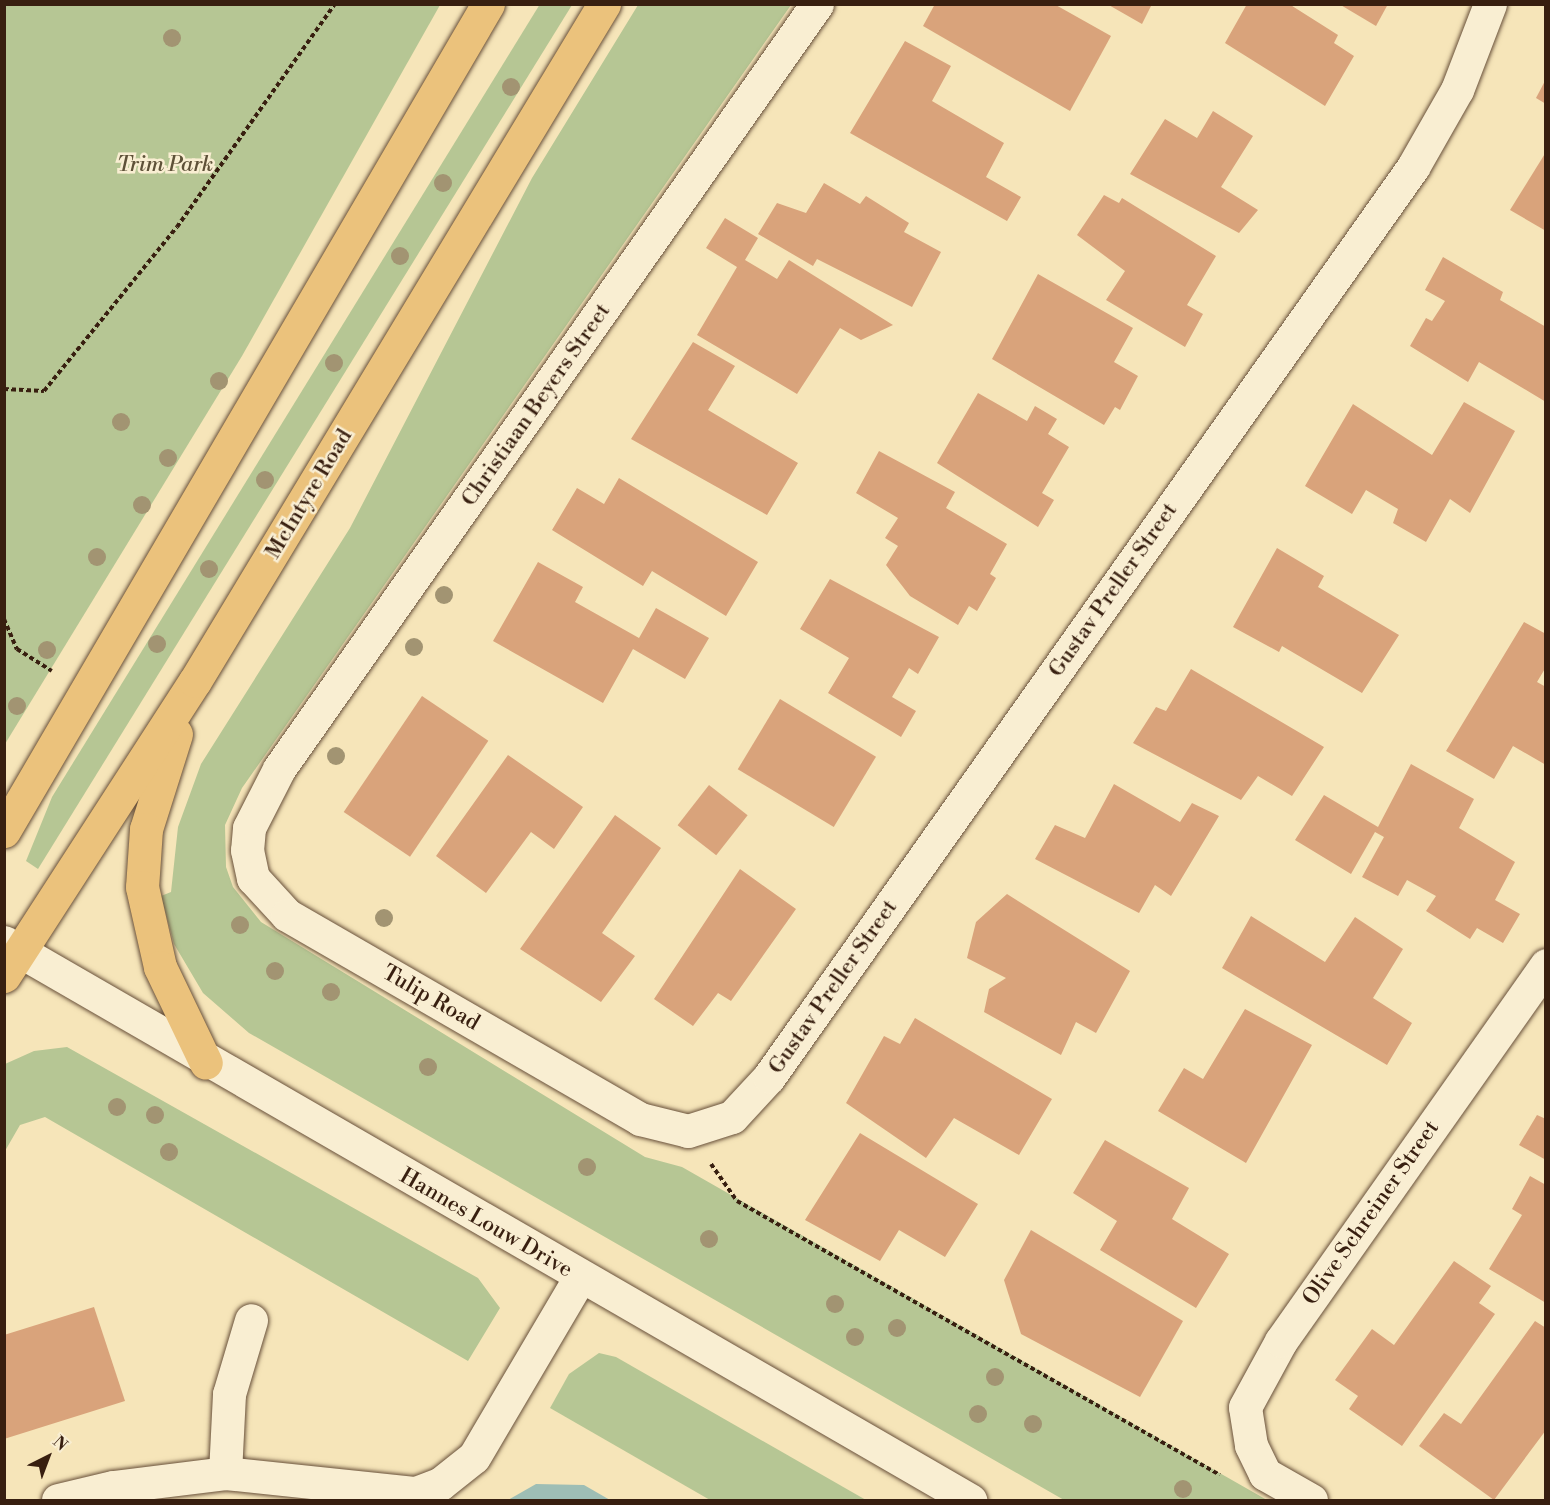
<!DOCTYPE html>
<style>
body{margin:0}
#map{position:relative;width:1550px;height:1505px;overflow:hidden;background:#f6e5b9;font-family:"Libre Bodoni",serif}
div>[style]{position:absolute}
.green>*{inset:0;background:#b6c694}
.water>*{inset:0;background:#9ebeb5}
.building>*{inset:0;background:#d9a37b;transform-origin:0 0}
.path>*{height:4px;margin-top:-2px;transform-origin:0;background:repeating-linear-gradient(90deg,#381f10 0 4.5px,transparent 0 7.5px)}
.roads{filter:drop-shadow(0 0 2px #68503a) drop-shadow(0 0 2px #68503a)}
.minor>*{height:33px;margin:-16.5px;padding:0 16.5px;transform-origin:16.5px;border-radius:16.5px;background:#f9eed2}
.major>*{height:33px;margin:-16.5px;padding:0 16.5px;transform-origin:16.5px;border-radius:16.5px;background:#ebc27c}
.trees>*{width:18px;height:18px;margin:-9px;border-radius:50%;background:#a29472}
span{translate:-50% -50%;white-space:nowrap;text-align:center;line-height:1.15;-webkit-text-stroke:5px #f9eed2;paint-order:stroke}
.park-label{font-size:22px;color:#5e5138;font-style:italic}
.street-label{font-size:22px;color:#381f10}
.frame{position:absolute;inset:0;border:6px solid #381f10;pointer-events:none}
.north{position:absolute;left:18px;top:1427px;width:60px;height:60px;-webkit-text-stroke:4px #f9eed2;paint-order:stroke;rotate:42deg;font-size:16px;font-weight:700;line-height:24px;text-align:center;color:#381f10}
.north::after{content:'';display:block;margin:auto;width:21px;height:27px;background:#381f10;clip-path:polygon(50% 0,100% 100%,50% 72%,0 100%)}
</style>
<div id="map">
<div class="green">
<i style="clip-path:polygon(5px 4px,440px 5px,242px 356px,5px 744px)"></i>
<i style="clip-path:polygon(540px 4px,572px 5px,38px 869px,26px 861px,52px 797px)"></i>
<i style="clip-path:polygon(638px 5px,791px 5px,242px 788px,225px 825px,226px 867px,233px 887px,261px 922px,645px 1157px,682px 1167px,1267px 1500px,1064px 1500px,249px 1033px,203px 993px,174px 944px,161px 896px,171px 892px,178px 827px,201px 764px,350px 528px,532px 178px)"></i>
<i style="clip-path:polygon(67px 1047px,478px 1278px,500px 1308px,468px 1361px,45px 1117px,20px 1125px,5px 1151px,5px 1064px,34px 1051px)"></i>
<i style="clip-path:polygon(599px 1353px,616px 1357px,866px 1500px,710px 1500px,550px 1408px,569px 1374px)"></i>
</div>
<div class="water">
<i style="clip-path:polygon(536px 1484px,584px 1485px,610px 1500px,508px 1500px)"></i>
</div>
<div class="building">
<i style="clip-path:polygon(935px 4px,1054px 4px,1111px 36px,1070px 111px,923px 26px)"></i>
<i style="clip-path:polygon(1107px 4px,1152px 4px,1142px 24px)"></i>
<i style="clip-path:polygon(1247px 4px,1289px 4px,1338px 35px,1334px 43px,1354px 56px,1325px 106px,1225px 43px)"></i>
<i style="clip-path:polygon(1339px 4px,1388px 4px,1376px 26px)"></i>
<i style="clip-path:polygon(905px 41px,951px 66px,932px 101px,1004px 143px,986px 177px,1021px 197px,1007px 221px,850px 133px)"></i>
<i style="clip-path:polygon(1546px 79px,1546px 104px,1536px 98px)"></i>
<i style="clip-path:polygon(1213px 111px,1253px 136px,1221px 187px,1258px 210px,1239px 233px,1130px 174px,1165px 119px,1197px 138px)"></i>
<i style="clip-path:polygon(1546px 152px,1546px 231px,1510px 210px)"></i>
<i style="clip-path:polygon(824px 183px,860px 204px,866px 196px,909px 223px,904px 232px,941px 252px,912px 307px,817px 259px,813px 266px,758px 234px,777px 203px,806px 213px)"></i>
<i style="clip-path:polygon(1104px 195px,1119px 203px,1122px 198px,1216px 256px,1187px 305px,1203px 314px,1185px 347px,1106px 300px,1125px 271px,1077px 235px)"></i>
<i style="clip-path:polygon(725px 218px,758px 238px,745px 260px,777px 279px,789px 260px,893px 325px,861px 340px,840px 328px,797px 394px,697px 335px,737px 267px,706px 248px)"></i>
<i style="clip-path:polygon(1443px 257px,1503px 292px,1500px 300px,1546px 327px,1546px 402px,1479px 362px,1468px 382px,1410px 346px,1426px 318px,1432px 321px,1445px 301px,1425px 290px)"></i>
<i style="clip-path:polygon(1038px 274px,1133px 328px,1114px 362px,1138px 376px,1120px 410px,1115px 407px,1104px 425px,992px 359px)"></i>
<i style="clip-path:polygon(693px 342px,735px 366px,708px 410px,798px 463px,767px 515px,631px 439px)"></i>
<i style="clip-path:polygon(978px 393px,1027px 421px,1035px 406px,1057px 419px,1048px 434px,1069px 447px,1042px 493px,1054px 500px,1038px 527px,937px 463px)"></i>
<i style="clip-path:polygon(1464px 402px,1515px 431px,1470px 513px,1450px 499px,1426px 542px,1393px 523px,1398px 509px,1366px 490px,1352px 514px,1305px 486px,1353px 404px,1432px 455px)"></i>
<i style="clip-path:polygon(879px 451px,955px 492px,946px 508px,1007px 544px,990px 574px,996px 578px,977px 611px,969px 606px,958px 625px,910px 596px,886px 565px,898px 546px,885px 538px,898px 518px,856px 493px)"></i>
<i style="clip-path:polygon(619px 478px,758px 562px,726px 616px,652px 571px,643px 586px,552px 530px,577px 488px,604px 504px)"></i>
<i style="clip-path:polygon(1277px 548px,1324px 576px,1318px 587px,1399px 635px,1362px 693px,1282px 646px,1279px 652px,1233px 627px)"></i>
<i style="clip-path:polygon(538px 562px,583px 587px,575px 602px,639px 638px,656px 608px,709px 638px,685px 679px,633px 649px,603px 703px,493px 641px)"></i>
<i style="clip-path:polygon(830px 579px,939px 637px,918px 674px,909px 668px,892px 697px,916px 711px,901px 737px,828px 693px,849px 658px,800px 629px)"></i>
<i style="clip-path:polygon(1524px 622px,1546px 634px,1546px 667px,1537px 682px,1546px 687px,1546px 765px,1513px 746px,1494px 779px,1446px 751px)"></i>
<i style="clip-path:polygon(1191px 669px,1324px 747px,1292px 796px,1258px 776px,1241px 800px,1133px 743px,1156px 707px,1166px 711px)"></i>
<i style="left:422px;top:696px;width:80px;height:140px;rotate:34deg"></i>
<i style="left:780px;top:699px;width:112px;height:82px;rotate:31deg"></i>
<i style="clip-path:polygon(508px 755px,583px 807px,554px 849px,531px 832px,486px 893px,436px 856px)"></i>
<i style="clip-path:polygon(1411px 764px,1474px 799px,1459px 828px,1515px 862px,1495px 900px,1520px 914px,1503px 943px,1477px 928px,1470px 939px,1426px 911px,1436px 896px,1407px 880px,1398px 896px,1362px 877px,1384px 837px,1375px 832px,1351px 874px,1295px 840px,1324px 795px,1378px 827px)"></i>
<i style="clip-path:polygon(1114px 784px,1180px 822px,1192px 803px,1219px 816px,1171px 896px,1155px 885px,1139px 913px,1035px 859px,1055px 825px,1085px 838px)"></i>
<i style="left:709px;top:785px;width:49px;height:51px;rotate:38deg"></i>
<i style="clip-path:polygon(615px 815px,661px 848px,602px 933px,635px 956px,601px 1002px,520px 949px)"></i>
<i style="clip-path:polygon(740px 869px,796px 909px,731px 1001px,718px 993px,693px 1026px,654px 999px)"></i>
<i style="clip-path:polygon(1007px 894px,1130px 971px,1096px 1033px,1076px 1022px,1061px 1055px,984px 1012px,989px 989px,1006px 978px,967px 958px,976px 922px)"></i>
<i style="clip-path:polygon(1251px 916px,1325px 962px,1355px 917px,1403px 949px,1373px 998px,1412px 1023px,1387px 1065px,1222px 968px)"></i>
<i style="clip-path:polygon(1245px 1009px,1312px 1045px,1246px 1163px,1158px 1111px,1184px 1068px,1203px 1079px)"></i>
<i style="clip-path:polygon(915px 1018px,1052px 1099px,1019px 1155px,954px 1118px,926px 1158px,846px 1103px,884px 1036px,900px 1044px)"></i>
<i style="clip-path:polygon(1537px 1115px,1546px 1119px,1546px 1160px,1519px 1145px)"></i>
<i style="clip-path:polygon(860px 1133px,978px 1204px,945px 1257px,899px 1230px,880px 1261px,805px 1220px)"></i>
<i style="clip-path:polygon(1105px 1140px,1189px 1188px,1172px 1219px,1229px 1254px,1196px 1308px,1100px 1250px,1117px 1221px,1073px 1193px)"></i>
<i style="clip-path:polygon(1530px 1176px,1546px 1185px,1546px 1303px,1489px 1269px,1522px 1215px,1512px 1209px)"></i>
<i style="clip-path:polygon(1031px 1230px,1183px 1321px,1140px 1397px,1021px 1334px,1004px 1280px)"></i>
<i style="clip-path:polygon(1454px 1261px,1491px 1286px,1479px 1303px,1495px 1314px,1402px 1446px,1349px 1409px,1358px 1396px,1335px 1380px,1372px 1329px,1394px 1345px)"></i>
<i style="clip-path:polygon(94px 1307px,125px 1401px,4px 1439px,4px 1335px)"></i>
<i style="clip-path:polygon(1535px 1321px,1546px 1328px,1546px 1430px,1494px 1500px,1419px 1446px,1444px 1413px,1461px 1424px)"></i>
</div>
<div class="path">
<i style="left:4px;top:389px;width:40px;rotate:2.9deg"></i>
<i style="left:44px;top:391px;width:211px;rotate:-51deg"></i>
<i style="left:177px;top:227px;width:273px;rotate:-54.7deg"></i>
<i style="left:4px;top:619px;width:33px;rotate:67deg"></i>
<i style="left:17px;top:649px;width:41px;rotate:32.2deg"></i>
<i style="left:711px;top:1164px;width:45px;rotate:54.9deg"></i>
<i style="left:737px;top:1201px;width:555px;rotate:29.57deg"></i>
</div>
<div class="roads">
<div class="minor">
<i style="left:817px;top:4px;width:935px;rotate:125.12deg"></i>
<i style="left:279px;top:769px;width:66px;rotate:117deg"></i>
<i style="left:249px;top:828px;width:22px;rotate:95deg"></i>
<i style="left:247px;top:850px;width:29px;rotate:78deg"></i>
<i style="left:253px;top:878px;width:50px;rotate:47.4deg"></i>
<i style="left:287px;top:915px;width:408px;rotate:30deg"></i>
<i style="left:640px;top:1119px;width:49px;rotate:14deg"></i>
<i style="left:688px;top:1131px;width:46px;rotate:-17.7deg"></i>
<i style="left:732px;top:1117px;width:54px;rotate:-47.2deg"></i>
<i style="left:769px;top:1077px;width:1115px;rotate:-54.71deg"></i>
<i style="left:1413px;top:167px;width:89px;rotate:-60.3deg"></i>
<i style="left:1457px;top:90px;width:92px;rotate:-69deg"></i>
<i style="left:4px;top:942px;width:1116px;rotate:30.01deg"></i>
<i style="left:225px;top:1473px;width:79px;rotate:-87.1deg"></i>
<i style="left:229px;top:1394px;width:77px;rotate:-73.4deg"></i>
<i style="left:58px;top:1500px;width:57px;rotate:-13.3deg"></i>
<i style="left:113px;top:1487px;width:113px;rotate:-7.1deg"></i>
<i style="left:225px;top:1473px;width:192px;rotate:6deg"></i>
<i style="left:416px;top:1493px;width:26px;rotate:-21deg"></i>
<i style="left:440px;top:1484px;width:43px;rotate:-38.5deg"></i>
<i style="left:474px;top:1457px;width:209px;rotate:-59.5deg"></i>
<i style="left:1311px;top:1500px;width:53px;rotate:-150.5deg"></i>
<i style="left:1265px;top:1474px;width:32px;rotate:-116deg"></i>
<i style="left:1251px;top:1445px;width:38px;rotate:-99deg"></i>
<i style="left:1245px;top:1407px;width:75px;rotate:-61.4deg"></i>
<i style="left:1281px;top:1341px;width:460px;rotate:-54.8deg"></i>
</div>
<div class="major">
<i style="left:176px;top:734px;width:100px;rotate:107.5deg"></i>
<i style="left:146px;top:829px;width:58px;rotate:93.9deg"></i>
<i style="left:142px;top:887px;width:82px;rotate:77.3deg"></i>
<i style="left:160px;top:967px;width:106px;rotate:64.4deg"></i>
<i style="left:4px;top:831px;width:958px;rotate:-59.66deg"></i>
<i style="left:4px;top:976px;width:351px;rotate:-57.1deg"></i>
<i style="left:195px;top:681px;width:791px;rotate:-58.86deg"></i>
</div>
</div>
<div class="trees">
<i style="left:172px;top:38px"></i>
<i style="left:511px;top:87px"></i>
<i style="left:443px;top:183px"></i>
<i style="left:400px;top:256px"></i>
<i style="left:334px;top:363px"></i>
<i style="left:219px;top:381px"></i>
<i style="left:121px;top:422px"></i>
<i style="left:168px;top:458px"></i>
<i style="left:265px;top:480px"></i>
<i style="left:142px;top:505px"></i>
<i style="left:97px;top:557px"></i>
<i style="left:209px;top:569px"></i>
<i style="left:444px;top:595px"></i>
<i style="left:157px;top:644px"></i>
<i style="left:414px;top:647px"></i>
<i style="left:47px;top:650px"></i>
<i style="left:17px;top:706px"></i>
<i style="left:336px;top:756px"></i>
<i style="left:384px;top:918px"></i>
<i style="left:240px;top:925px"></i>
<i style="left:275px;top:971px"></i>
<i style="left:331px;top:992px"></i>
<i style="left:428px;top:1067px"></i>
<i style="left:117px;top:1107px"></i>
<i style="left:155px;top:1115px"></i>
<i style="left:169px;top:1152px"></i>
<i style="left:587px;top:1167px"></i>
<i style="left:709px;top:1239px"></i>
<i style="left:835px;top:1304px"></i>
<i style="left:897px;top:1328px"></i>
<i style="left:855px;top:1337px"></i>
<i style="left:995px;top:1377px"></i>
<i style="left:978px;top:1414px"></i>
<i style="left:1033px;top:1424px"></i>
<i style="left:1183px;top:1489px"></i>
</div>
<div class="park-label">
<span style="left:165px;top:165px">Trim Park</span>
</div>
<div class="street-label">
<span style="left:536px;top:405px;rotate:-55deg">Christiaan Beyers Street</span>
<span style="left:309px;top:494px;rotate:-59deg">McIntyre Road</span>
<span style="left:1113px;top:590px;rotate:-55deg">Gustav Preller Street</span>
<span style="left:833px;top:987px;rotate:-55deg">Gustav Preller Street</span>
<span style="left:431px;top:998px;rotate:30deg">Tulip Road</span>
<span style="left:1371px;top:1213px;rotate:-55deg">Olive Schreiner Street</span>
<span style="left:486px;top:1223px;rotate:30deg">Hannes Louw Drive</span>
</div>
<div class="frame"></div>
<div class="north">N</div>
</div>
